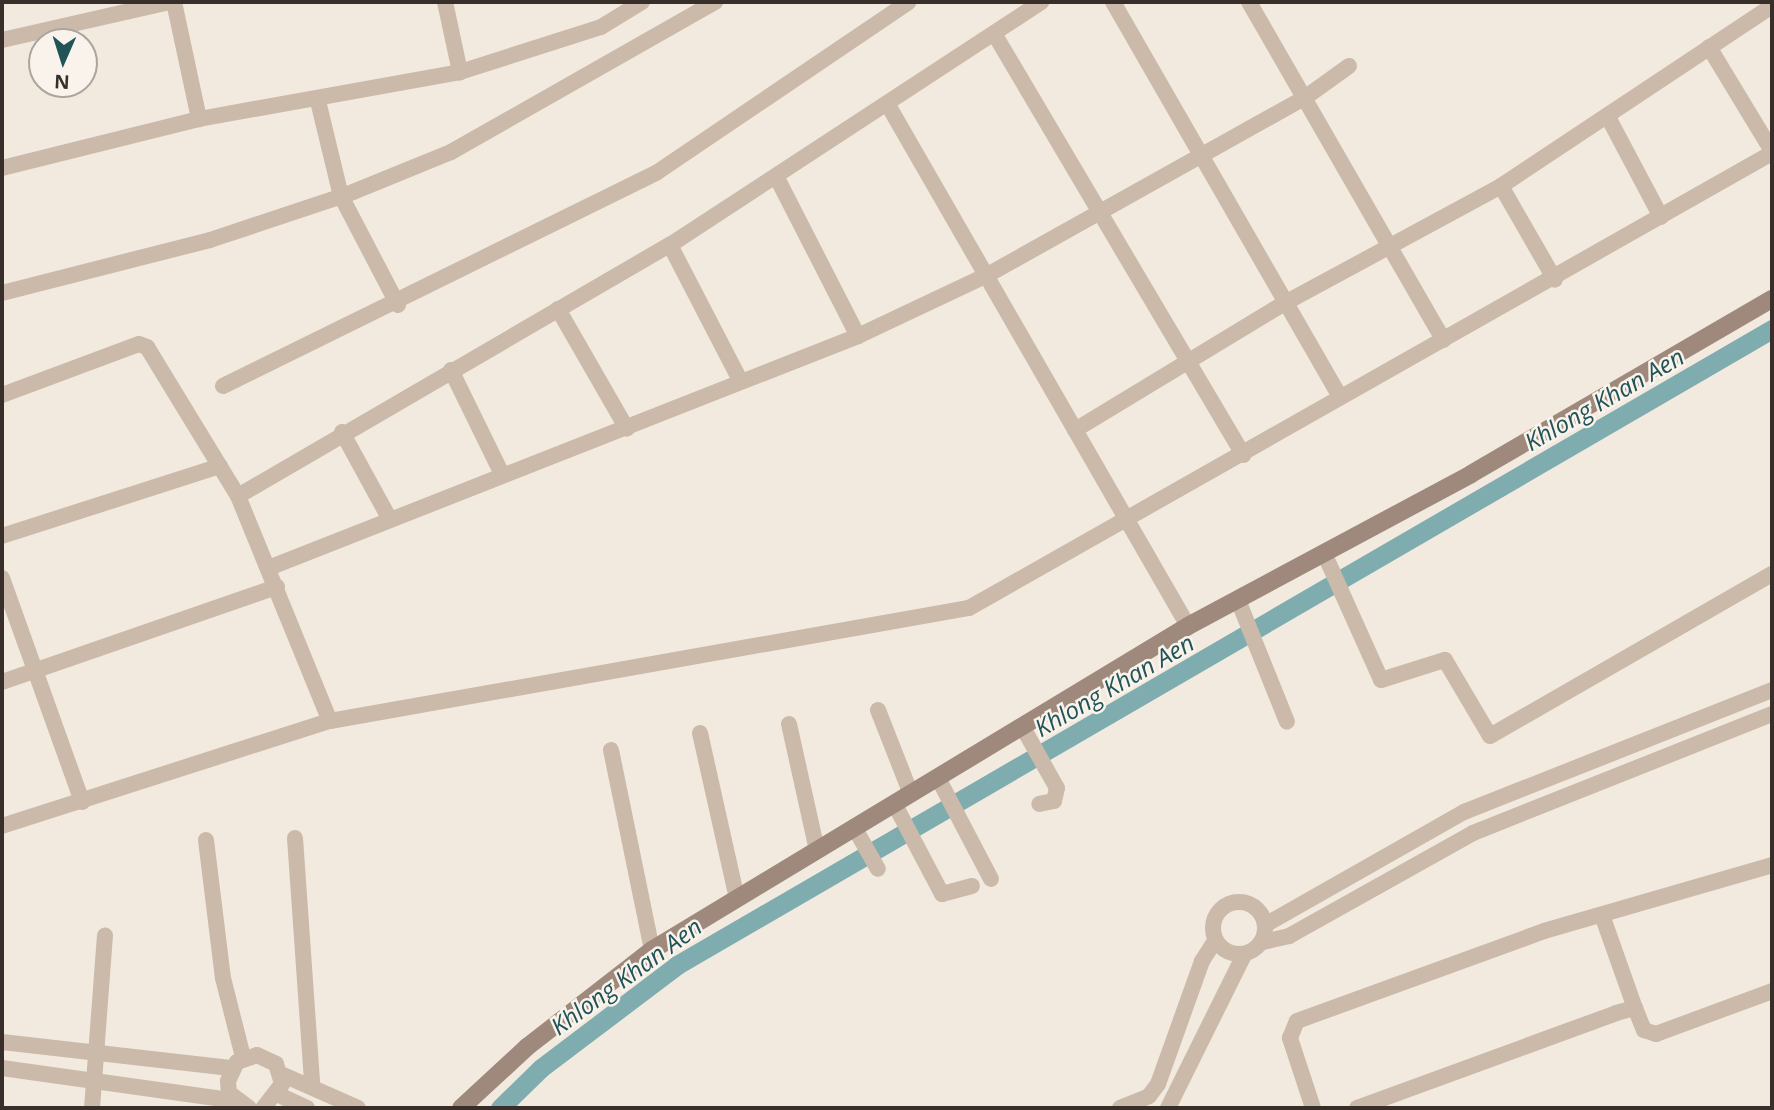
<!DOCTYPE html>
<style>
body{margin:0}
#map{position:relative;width:1774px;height:1110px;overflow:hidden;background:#f2eadf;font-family:"Open Sans",sans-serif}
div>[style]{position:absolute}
.canal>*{height:19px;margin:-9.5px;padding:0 9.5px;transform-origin:9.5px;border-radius:9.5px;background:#7eacaf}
.street>*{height:16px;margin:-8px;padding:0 8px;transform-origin:8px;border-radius:8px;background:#cbbaaa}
.street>.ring{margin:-8px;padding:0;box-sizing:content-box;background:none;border:16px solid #cbbaaa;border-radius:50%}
.secondary>*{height:18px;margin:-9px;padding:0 9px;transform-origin:9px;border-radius:9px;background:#9e897c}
span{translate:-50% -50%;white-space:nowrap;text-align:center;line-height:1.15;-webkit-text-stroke:5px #faf3eb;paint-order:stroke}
.water-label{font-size:24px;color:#205459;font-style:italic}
.frame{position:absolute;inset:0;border:4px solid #382f2a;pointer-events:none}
.north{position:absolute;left:28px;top:28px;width:70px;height:70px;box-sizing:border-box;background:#faf3eb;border:2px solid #aca59e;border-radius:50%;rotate:183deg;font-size:19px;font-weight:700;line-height:28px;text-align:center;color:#382f2a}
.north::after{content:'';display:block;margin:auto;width:24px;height:32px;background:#205459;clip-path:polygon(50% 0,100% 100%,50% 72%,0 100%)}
</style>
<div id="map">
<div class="canal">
<i style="left:500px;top:1108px;width:57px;rotate:-44.3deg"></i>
<i style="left:541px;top:1068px;width:171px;rotate:-37.1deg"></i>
<i style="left:677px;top:965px;width:1266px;rotate:-30.15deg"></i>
</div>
<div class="street">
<i style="left:174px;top:2px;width:120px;rotate:77.9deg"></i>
<i style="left:445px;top:2px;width:72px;rotate:77.9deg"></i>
<i style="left:1113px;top:2px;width:453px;rotate:60.1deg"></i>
<i style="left:1249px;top:2px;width:390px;rotate:60.1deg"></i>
<i style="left:995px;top:35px;width:488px;rotate:59.4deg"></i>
<i style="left:2px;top:40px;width:171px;rotate:-12.8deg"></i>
<i style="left:1709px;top:47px;width:122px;rotate:58.8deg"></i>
<i style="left:318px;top:101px;width:98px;rotate:76.4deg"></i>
<i style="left:341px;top:196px;width:123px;rotate:62.4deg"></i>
<i style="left:888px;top:105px;width:601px;rotate:60.07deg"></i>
<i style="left:1608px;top:117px;width:113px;rotate:62.1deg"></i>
<i style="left:2px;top:168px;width:203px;rotate:-14deg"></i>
<i style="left:199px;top:119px;width:265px;rotate:-10.2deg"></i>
<i style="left:460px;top:72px;width:148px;rotate:-17.7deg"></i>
<i style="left:601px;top:27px;width:48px;rotate:-31.4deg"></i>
<i style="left:776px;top:176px;width:180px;rotate:62.9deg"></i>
<i style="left:1501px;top:186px;width:108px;rotate:60.1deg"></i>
<i style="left:670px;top:245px;width:152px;rotate:62.6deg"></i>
<i style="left:2px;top:293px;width:215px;rotate:-14.3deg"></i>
<i style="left:210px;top:240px;width:145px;rotate:-18.4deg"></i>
<i style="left:348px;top:194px;width:111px;rotate:-22.2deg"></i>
<i style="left:451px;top:152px;width:304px;rotate:-29.6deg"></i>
<i style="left:558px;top:309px;width:138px;rotate:60.1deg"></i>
<i style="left:451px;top:370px;width:116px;rotate:63.9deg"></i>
<i style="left:223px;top:386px;width:483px;rotate:-26.2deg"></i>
<i style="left:656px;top:173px;width:305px;rotate:-34.1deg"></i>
<i style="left:2px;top:395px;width:146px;rotate:-20.4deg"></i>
<i style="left:139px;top:344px;width:9px;rotate:21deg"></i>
<i style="left:147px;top:347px;width:175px;rotate:58.6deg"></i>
<i style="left:238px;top:496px;width:243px;rotate:67.8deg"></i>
<i style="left:1075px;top:430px;width:243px;rotate:-31.2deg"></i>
<i style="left:1283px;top:304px;width:248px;rotate:-28.4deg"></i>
<i style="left:1501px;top:186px;width:325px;rotate:-33.6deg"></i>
<i style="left:342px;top:432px;width:98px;rotate:61.3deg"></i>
<i style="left:238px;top:496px;width:500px;rotate:-30.2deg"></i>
<i style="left:670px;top:245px;width:444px;rotate:-33.2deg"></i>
<i style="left:2px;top:536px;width:229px;rotate:-17.8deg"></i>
<i style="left:1324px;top:553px;width:139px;rotate:65.8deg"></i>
<i style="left:1381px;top:680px;width:67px;rotate:-17.4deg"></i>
<i style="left:1445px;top:660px;width:88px;rotate:59.4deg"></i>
<i style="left:1490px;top:736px;width:325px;rotate:-29.9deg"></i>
<i style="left:271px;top:567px;width:631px;rotate:-21.48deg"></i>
<i style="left:858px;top:336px;width:147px;rotate:-25.3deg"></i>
<i style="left:991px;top:273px;width:361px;rotate:-29.2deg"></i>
<i style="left:1306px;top:97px;width:53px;rotate:-35.8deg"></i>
<i style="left:2px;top:578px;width:238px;rotate:70.3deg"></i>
<i style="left:1238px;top:600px;width:131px;rotate:68.1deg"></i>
<i style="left:2px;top:682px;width:291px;rotate:-19.1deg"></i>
<i style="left:878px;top:710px;width:90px;rotate:68.6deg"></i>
<i style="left:789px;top:724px;width:129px;rotate:77.5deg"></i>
<i style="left:1022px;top:726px;width:71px;rotate:60.6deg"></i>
<i style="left:1057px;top:788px;width:13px;rotate:103deg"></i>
<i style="left:1054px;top:801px;width:15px;rotate:169deg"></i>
<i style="left:700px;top:733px;width:170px;rotate:77.4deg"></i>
<i style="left:611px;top:750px;width:204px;rotate:78.4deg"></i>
<i style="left:938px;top:778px;width:114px;rotate:62.3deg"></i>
<i style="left:894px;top:803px;width:103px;rotate:62.2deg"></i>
<i style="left:942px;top:894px;width:31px;rotate:-15deg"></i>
<i style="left:2px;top:826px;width:344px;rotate:-17.8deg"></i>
<i style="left:330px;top:721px;width:649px;rotate:-10.03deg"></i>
<i style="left:969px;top:608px;width:923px;rotate:-29.54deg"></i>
<i style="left:854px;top:827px;width:48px;rotate:60.3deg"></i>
<i style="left:295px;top:838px;width:246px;rotate:86deg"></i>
<i style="left:206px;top:840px;width:139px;rotate:83deg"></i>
<i style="left:223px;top:978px;width:81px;rotate:75.8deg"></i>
<i class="ring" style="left:1213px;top:902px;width:36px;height:36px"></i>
<i style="left:1602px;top:915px;width:99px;rotate:70.5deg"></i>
<i style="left:1265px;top:925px;width:229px;rotate:-29.6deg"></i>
<i style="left:1464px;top:812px;width:331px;rotate:-21.6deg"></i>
<i style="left:1263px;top:942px;width:27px;rotate:-13deg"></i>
<i style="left:1289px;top:936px;width:211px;rotate:-29.2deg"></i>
<i style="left:1473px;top:833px;width:322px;rotate:-21.7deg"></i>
<i style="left:2px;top:1042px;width:230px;rotate:6.5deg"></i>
<i style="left:2px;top:1068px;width:237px;rotate:8deg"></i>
<i style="left:281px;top:1074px;width:84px;rotate:23.8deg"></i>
<i style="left:279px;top:1095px;width:31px;rotate:25deg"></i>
<i style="left:92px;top:1108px;width:173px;rotate:-85.7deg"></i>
<i style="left:249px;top:1108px;width:25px;rotate:-143deg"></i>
<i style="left:229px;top:1093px;width:12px;rotate:-95deg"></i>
<i style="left:228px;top:1081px;width:21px;rotate:-65deg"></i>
<i style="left:237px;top:1062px;width:21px;rotate:-19deg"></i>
<i style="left:257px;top:1055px;width:21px;rotate:25deg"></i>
<i style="left:276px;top:1064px;width:21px;rotate:73deg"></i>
<i style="left:282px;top:1084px;width:31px;rotate:128deg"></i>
<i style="left:1120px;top:1108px;width:31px;rotate:-22deg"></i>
<i style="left:1149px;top:1096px;width:15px;rotate:-53deg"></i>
<i style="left:1158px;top:1084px;width:131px;rotate:-70.3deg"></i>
<i style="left:1202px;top:961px;width:24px;rotate:-57deg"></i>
<i style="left:1168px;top:1108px;width:171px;rotate:-63.6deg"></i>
<i style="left:1313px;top:1108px;width:74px;rotate:-108.2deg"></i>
<i style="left:1290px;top:1038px;width:18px;rotate:-68deg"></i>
<i style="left:1297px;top:1021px;width:263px;rotate:-20deg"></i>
<i style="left:1544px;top:931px;width:237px;rotate:-16.1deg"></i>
<i style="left:1357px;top:1108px;width:276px;rotate:-20.1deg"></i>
<i style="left:1616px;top:1013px;width:20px;rotate:-15deg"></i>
<i style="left:1635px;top:1008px;width:24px;rotate:68deg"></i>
<i style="left:1644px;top:1030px;width:13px;rotate:18deg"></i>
<i style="left:1656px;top:1034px;width:124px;rotate:-20.3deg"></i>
</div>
<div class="secondary">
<i style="left:461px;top:1108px;width:90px;rotate:-42.7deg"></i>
<i style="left:527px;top:1047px;width:158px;rotate:-37.8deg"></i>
<i style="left:652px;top:950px;width:626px;rotate:-31.15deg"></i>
<i style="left:1188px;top:626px;width:321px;rotate:-28.2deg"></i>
<i style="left:1471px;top:474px;width:348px;rotate:-30.2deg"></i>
</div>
<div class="water-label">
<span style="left:1604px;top:399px;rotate:-30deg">Khlong Khan Aen</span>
<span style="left:1114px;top:685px;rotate:-30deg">Khlong Khan Aen</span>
<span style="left:626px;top:976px;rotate:-36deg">Khlong Khan Aen</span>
</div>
<div class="frame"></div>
<div class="north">N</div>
</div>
